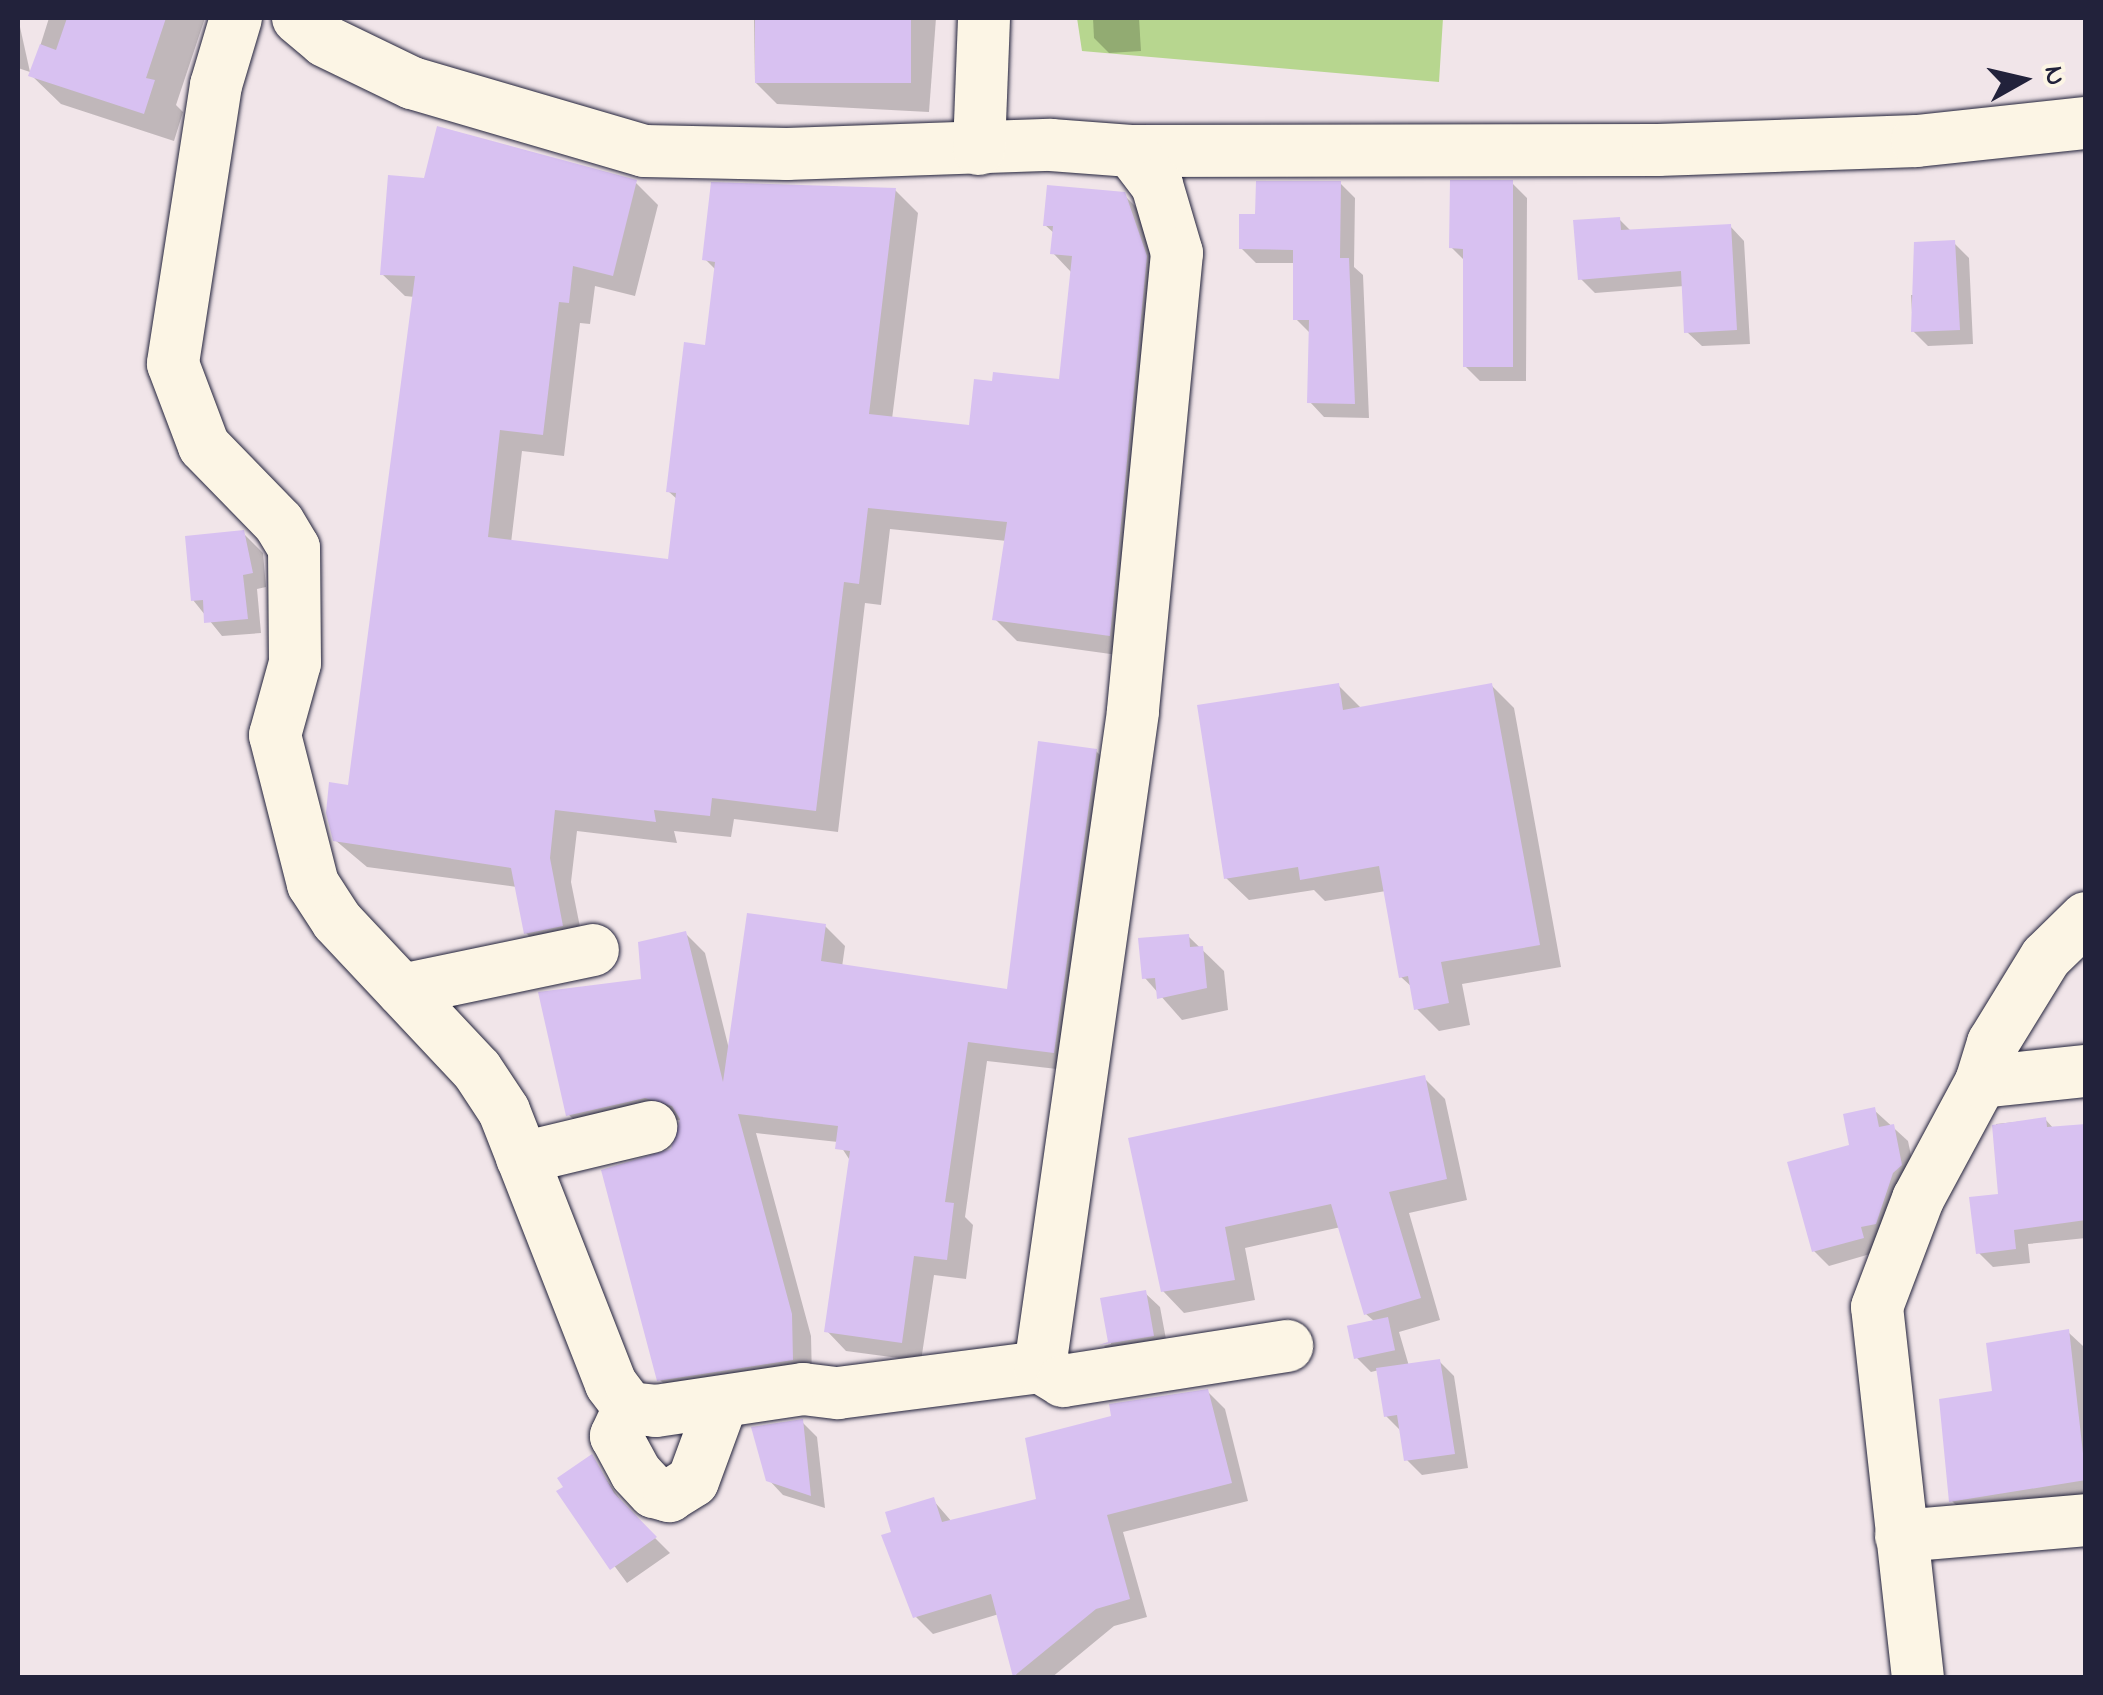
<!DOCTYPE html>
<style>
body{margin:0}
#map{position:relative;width:2103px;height:1695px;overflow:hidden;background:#f1e5e9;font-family:"Indie Flower",sans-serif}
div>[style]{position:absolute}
.green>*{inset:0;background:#b7d68f}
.shadow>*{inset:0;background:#0003}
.building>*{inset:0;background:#d8c1f1;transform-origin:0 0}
.roads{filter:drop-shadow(0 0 2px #22223b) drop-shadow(0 0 2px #22223b)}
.minor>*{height:52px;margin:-26px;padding:0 26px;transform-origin:26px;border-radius:26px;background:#fcf5e5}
span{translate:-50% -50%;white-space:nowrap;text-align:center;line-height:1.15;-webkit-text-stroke:8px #fcf5e5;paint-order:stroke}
.frame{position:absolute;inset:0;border:20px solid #22223b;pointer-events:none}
.north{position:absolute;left:1973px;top:30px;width:100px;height:100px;-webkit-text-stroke:8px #fcf5e5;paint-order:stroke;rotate:82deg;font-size:28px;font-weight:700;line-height:40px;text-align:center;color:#22223b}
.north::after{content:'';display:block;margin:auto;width:35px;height:45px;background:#22223b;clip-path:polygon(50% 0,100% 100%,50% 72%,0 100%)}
</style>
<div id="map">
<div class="green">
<i style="clip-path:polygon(1077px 18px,1443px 18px,1439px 82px,1082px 51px)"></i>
</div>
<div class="shadow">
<i style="clip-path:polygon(18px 18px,30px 72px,18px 68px)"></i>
<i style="clip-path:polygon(49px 18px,205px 18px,176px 105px,183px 112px,174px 141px,61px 104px,31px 75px)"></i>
<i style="clip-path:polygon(754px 18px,936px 18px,929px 112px,777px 104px,755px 82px)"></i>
<i style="clip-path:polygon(1093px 18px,1139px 18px,1141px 51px,1109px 53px,1094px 38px)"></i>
<i style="clip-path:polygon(635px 182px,658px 205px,635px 296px,595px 286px,590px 324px,580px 323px,564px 456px,522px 451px,511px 543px,670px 561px,678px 500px,668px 491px,707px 347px,717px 271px,705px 259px,895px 190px,918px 213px,892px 419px,972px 428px,1061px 382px,1072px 273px,1053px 253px,1055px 234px,1045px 225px,1124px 195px,1147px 218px,1168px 280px,1132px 657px,1017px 641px,995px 619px,1007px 541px,890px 529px,881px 605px,865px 603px,838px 832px,734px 819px,731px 837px,674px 831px,677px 843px,577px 831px,571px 882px,584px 947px,548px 955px,526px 933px,517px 887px,367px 867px,335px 840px,350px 788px,415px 297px,405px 296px,382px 274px)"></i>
<i style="clip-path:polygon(1340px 183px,1355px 198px,1354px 267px,1363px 275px,1369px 418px,1324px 417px,1310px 402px,1311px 334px,1296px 319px,1295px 263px,1256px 263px,1241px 248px)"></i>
<i style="clip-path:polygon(1512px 183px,1527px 198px,1526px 381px,1480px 381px,1465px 366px,1466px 262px,1451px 247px)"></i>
<i style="clip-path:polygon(1619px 219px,1632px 232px,1730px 226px,1744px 241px,1750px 344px,1702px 346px,1687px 332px,1684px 286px,1595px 293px,1580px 278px)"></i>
<i style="clip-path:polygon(1954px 243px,1969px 258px,1973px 344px,1928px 346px,1913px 331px,1911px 295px,1920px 295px)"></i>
<i style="clip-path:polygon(243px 533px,263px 553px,266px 587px,257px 589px,261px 633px,222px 636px,193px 600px)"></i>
<i style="clip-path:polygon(1338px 685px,1362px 709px,1491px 685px,1514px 708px,1561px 967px,1462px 984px,1470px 1025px,1439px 1031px,1417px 1009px,1413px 988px,1401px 977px,1386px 891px,1325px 901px,1314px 890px,1249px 900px,1226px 878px)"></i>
<i style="clip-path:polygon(1096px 751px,1116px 771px,1074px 1071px,987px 1061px,965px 1217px,973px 1225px,966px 1279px,934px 1275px,921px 1361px,846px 1351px,827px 1331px,851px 1162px,838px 1142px,756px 1133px,811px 1336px,812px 1379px,679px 1399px,659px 1379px,673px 1151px,682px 1121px,666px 1117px,589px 1135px,569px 1115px,541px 994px,644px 981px,685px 933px,705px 953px,730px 1053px,825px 926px,845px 946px,842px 967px,1009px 992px)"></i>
<i style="clip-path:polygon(1188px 936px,1224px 971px,1228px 1010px,1182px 1020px,1145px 978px)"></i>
<i style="clip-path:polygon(1424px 1078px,1445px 1099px,1467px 1200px,1409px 1213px,1440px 1320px,1399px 1332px,1409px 1366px,1439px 1361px,1454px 1376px,1468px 1468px,1422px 1475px,1407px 1460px,1401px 1431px,1386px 1416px,1379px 1370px,1371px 1372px,1356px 1357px,1375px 1322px,1366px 1314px,1341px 1227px,1245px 1248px,1255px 1300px,1184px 1313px,1163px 1291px,1131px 1140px)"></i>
<i style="clip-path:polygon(1874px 1110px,1908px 1141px,1916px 1180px,1877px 1252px,1829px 1266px,1814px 1251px,1852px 1147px)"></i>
<i style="clip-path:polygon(2045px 1119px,2054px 1129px,2086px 1126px,2086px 1238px,2028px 1244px,2030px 1263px,1993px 1267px,1978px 1252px,2000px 1196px,1996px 1124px)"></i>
<i style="clip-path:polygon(1145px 1293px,1160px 1307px,1168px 1350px,1116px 1359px,1104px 1346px,1111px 1344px,1103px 1300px)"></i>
<i style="clip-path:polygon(2068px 1332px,2083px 1346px,2086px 1364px,2086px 1496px,1966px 1515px,1952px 1501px,1995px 1393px)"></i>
<i style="clip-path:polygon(1207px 1391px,1225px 1409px,1248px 1501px,1123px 1532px,1147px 1617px,1114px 1626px,1051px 1678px,1017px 1678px,999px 1614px,933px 1634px,915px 1616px,933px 1500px,952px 1522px,1039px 1501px)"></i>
<i style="clip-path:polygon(802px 1422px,817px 1437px,825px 1508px,783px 1495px,768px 1479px)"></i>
<i style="clip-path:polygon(591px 1457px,628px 1511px,670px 1553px,627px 1583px,560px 1492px)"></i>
</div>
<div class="building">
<i style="clip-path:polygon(67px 18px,166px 18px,146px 78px,155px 80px,144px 114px,28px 76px,40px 44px,56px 50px)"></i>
<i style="left:755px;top:18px;width:156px;height:65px"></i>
<i style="clip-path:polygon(437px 126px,637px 180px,613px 276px,573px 266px,569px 303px,559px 302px,543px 435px,500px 430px,488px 537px,668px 559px,676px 493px,666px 492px,684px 342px,705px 345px,715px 262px,702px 260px,711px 182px,896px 188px,869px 414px,969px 425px,974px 379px,992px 381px,993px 372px,1059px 379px,1072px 256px,1050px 254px,1053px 226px,1043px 226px,1047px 185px,1125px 192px,1147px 256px,1110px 636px,992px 620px,1007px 522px,868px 508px,859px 584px,844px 582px,816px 811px,712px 798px,710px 816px,654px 810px,656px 822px,555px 810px,550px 858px,563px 926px,524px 934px,511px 868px,333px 841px,326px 813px,329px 782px,348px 785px,415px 276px,380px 275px,388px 175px,424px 178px)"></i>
<i style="clip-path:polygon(1450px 180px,1513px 180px,1513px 367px,1463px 367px,1463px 249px,1449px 248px)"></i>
<i style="clip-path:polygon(1256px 181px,1341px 181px,1340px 258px,1349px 258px,1355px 404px,1307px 403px,1309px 320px,1293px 320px,1293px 250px,1239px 249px,1239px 214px,1255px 214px)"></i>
<i style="clip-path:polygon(1620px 217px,1621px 230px,1731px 224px,1737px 330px,1684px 333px,1681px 271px,1578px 280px,1573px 220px)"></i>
<i style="clip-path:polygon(1955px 240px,1960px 330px,1911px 332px,1914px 242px)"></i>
<i style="clip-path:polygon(244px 530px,253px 573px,243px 575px,248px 619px,204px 623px,203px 600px,191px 601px,185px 536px)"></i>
<i style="clip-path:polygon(1339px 683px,1343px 710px,1492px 683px,1540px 945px,1441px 962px,1449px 1003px,1414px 1010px,1408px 976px,1399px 978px,1379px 866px,1300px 880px,1298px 867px,1224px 879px,1197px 705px)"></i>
<i style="clip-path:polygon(1038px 741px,1097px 749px,1054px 1053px,968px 1042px,945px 1202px,954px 1203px,947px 1260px,914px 1256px,902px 1343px,824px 1332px,850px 1151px,835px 1149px,838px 1126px,738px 1114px,792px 1314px,793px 1360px,657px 1381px,601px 1170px,671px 1149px,680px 1119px,672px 1106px,645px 1098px,566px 1116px,538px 992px,641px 979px,638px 942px,686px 931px,723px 1082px,747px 913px,826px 924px,821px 961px,1007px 989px)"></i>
<i style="clip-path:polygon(1189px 934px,1190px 947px,1203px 946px,1207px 988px,1157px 999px,1155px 978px,1142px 979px,1138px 938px)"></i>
<i style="clip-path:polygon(1425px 1075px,1447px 1179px,1389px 1192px,1421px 1298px,1364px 1315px,1331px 1204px,1225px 1227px,1235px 1280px,1161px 1292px,1128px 1138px)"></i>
<i style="clip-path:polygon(1875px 1107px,1879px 1127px,1894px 1124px,1902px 1165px,1893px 1173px,1876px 1224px,1861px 1227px,1864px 1238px,1812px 1252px,1787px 1162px,1849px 1145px,1843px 1114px)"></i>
<i style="clip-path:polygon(2046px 1117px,2047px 1127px,2086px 1124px,2086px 1220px,2014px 1230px,2016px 1249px,1976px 1254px,1969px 1197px,1998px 1194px,1992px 1125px)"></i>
<i style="clip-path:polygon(1146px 1290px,1154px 1336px,1099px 1345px,1108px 1342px,1100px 1298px)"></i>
<i style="left:1388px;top:1317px;width:34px;height:42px;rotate:78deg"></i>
<i style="clip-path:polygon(2069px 1329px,2086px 1480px,1949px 1502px,1939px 1399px,1992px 1391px,1986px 1343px)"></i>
<i style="clip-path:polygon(1440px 1359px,1455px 1454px,1404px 1461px,1397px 1415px,1384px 1417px,1376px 1368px)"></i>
<i style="clip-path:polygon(1208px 1389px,1232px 1483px,1107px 1515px,1130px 1599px,1096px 1609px,1013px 1677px,991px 1594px,913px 1618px,881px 1535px,891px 1532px,885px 1512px,934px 1497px,942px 1522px,1036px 1499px,1025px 1438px,1111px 1416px,1109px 1404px)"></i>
<i style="clip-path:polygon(803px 1419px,811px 1496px,766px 1481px,751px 1427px)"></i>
<i style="clip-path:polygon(592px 1454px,614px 1493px,657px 1537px,610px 1570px,556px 1491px,563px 1487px,557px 1478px)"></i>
</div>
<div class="roads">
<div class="minor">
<i style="left:236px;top:18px;width:70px;rotate:106.6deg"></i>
<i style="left:216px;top:85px;width:282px;rotate:98.8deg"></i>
<i style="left:173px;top:364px;width:88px;rotate:69.3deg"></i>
<i style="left:204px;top:446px;width:107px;rotate:45.8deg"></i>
<i style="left:279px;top:523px;width:29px;rotate:59deg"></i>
<i style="left:294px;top:548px;width:115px;rotate:89.5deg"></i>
<i style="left:295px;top:663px;width:75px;rotate:105.5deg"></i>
<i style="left:275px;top:735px;width:154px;rotate:75.7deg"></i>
<i style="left:313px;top:884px;width:44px;rotate:57deg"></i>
<i style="left:337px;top:921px;width:204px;rotate:46.8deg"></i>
<i style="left:477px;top:1070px;width:49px;rotate:56.6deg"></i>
<i style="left:504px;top:1111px;width:293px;rotate:68.6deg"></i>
<i style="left:611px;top:1384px;width:30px;rotate:53deg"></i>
<i style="left:629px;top:1408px;width:27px;rotate:6deg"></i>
<i style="left:656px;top:1411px;width:149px;rotate:-8.5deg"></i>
<i style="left:803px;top:1389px;width:35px;rotate:7deg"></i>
<i style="left:838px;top:1393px;width:204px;rotate:-7.3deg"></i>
<i style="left:298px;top:18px;width:35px;rotate:40deg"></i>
<i style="left:325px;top:41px;width:97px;rotate:25.8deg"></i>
<i style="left:412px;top:83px;width:242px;rotate:16.3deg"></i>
<i style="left:644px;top:151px;width:143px;rotate:1.2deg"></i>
<i style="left:787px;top:154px;width:264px;rotate:-2deg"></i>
<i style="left:1051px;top:145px;width:80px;rotate:4.3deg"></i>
<i style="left:1131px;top:151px;width:527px;rotate:-0.11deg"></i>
<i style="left:1658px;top:150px;width:259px;rotate:-2deg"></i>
<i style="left:1917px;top:141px;width:170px;rotate:-6.1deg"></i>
<i style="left:979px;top:149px;width:131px;rotate:-87.8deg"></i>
<i style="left:1131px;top:151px;width:43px;rotate:52.6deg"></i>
<i style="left:1157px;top:185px;width:71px;rotate:73.6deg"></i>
<i style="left:1177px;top:253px;width:461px;rotate:95.5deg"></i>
<i style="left:1133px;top:712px;width:662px;rotate:98.08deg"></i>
<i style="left:1040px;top:1367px;width:27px;rotate:31deg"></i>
<i style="left:1063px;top:1381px;width:227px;rotate:-8.9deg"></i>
<i style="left:402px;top:990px;width:195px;rotate:-11.8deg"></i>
<i style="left:1981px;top:1082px;width:106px;rotate:-6deg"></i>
<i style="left:522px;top:1158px;width:133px;rotate:-13.5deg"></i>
<i style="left:629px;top:1408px;width:31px;rotate:115deg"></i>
<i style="left:616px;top:1436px;width:42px;rotate:61.6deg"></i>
<i style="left:636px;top:1473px;width:26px;rotate:47deg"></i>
<i style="left:654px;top:1492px;width:16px;rotate:15deg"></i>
<i style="left:669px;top:1496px;width:28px;rotate:-32deg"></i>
<i style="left:693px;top:1481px;width:84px;rotate:-69.8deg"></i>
<i style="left:1901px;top:1536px;width:186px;rotate:-4.9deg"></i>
<i style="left:1918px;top:1678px;width:373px;rotate:-96.3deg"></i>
<i style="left:1877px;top:1307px;width:116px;rotate:-69.2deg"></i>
<i style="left:1918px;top:1199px;width:133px;rotate:-61.7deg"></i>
<i style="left:1981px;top:1082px;width:41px;rotate:-72.9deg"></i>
<i style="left:1993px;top:1043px;width:101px;rotate:-58.4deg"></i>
<i style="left:2046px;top:957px;width:56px;rotate:-44.3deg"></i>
</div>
</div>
<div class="frame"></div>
<div class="north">N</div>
</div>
